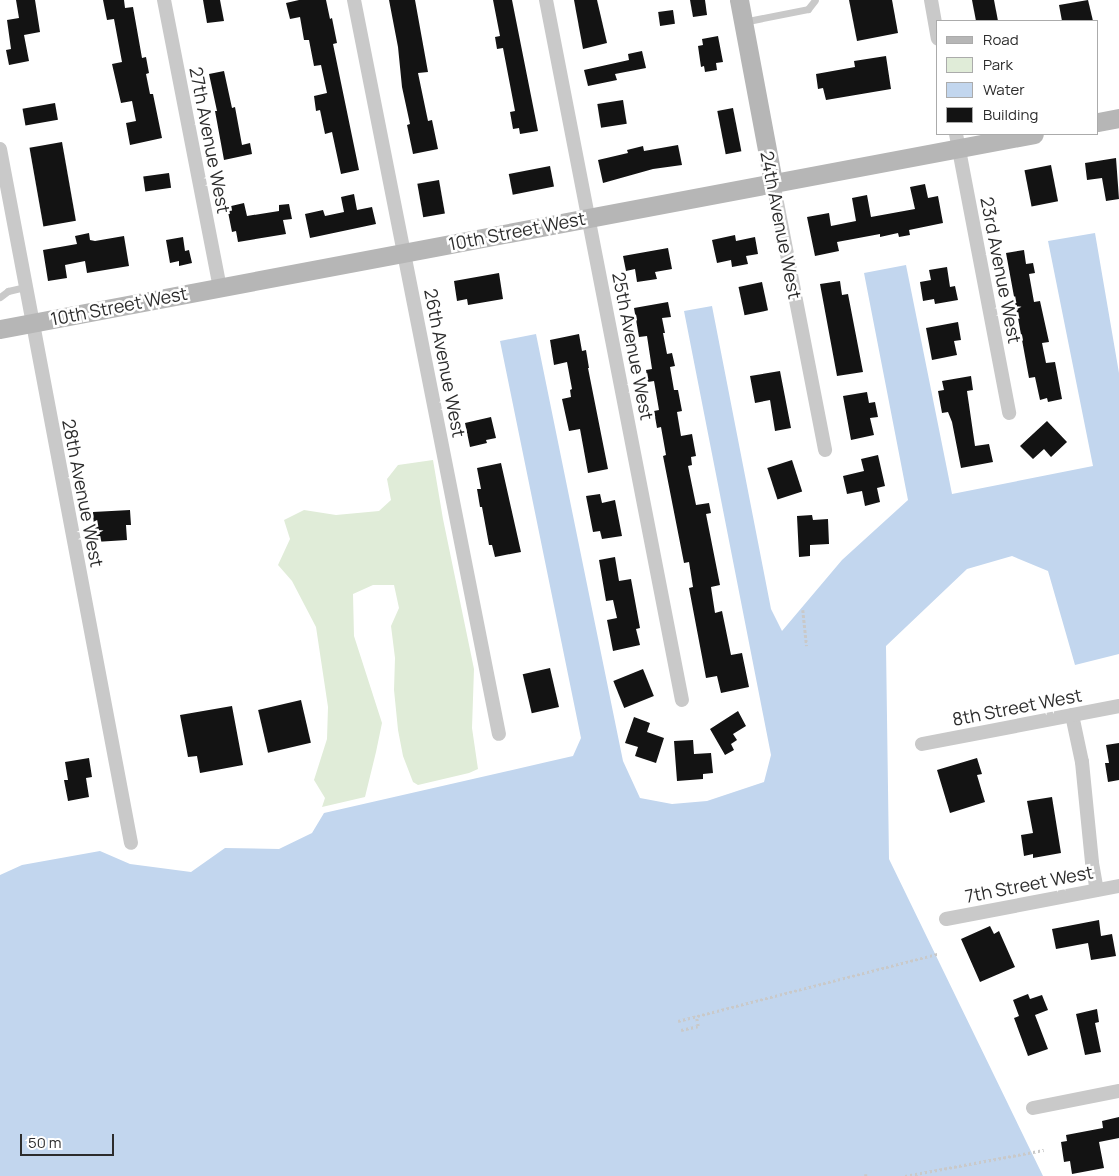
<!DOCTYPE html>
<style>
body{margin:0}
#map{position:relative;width:1119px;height:1176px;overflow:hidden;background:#fff;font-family:Manrope,sans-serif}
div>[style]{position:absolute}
.green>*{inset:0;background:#e0ecd8}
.water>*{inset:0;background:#c2d6ee}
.building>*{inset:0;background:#131313;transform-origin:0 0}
.path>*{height:2.5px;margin-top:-1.25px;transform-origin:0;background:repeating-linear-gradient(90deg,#c9c9c9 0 2.5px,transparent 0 5px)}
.lane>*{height:7px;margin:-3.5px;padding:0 3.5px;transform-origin:3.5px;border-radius:3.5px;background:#c9c9c9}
.street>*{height:14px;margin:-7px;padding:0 7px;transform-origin:7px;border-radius:7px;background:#c9c9c9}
.secondary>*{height:19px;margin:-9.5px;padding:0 9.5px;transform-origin:9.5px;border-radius:9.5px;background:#b6b6b6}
span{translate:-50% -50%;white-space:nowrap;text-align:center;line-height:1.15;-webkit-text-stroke:5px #fff;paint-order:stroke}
.street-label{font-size:18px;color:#2c2c2c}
.legend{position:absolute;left:936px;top:20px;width:162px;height:115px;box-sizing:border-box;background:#fff;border:1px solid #ababab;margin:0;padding:6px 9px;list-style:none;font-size:15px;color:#2c2c2c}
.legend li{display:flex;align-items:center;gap:10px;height:25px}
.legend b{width:25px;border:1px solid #ababab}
.scale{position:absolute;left:20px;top:1134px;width:94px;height:22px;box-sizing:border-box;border:2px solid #2c2c2c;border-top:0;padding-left:6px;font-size:15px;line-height:18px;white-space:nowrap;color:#2c2c2c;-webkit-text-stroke:4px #fff;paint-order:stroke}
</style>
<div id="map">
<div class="green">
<i style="clip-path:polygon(433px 460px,443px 519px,474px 669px,472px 728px,478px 769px,469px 773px,418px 785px,413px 782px,403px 756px,398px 730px,394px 690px,395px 658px,391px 626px,399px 608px,394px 585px,373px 585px,353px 594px,354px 636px,382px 723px,376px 752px,365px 797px,322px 807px,325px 798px,314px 780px,327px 739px,328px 707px,316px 627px,292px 581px,278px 565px,290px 539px,284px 520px,304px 510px,336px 515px,379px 511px,391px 500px,387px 479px,398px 465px)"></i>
</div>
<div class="water">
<i style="clip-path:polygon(1095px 233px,1119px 373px,1119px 654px,1075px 665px,1048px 571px,1012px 556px,967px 569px,886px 646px,889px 859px,1043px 1176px,0 1176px,0 875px,22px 865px,100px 851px,130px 864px,191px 872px,225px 848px,279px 849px,312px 833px,324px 813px,573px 756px,581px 738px,500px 341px,536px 334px,623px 761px,640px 798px,672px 804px,707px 801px,764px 782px,771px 755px,684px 311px,712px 306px,771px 609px,782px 631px,842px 560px,908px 500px,864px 273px,906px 265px,952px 494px,1093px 466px,1048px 241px)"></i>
</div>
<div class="building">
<i style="clip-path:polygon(16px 0,35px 0,40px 32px,24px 35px,29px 61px,9px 65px,6px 50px,11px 49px,7px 20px,19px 18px)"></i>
<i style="clip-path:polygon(103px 0,124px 0,125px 8px,133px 7px,142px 58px,146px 57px,149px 73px,146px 74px,150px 94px,153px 94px,162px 138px,130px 145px,126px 123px,136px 121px,132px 101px,121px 103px,112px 64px,122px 62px,114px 19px,107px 20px)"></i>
<i style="clip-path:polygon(203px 0,220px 0,224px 21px,207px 23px)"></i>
<i style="clip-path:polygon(299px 0,326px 0,330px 19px,332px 18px,337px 43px,333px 44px,359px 170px,341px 174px,332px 132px,325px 134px,320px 110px,316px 111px,314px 96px,327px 93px,321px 65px,314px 66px,309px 40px,304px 40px,300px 17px,290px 19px,286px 3px)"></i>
<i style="clip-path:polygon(389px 0,415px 0,428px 72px,418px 73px,428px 121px,432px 120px,438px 149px,413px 154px,407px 125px,410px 124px,402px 87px,398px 47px)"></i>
<i style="clip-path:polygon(493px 0,512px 0,538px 131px,520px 134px,519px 128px,513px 129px,510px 112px,515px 111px,503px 48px,497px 49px,495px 37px,500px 36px)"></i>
<i style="clip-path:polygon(574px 0,597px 0,607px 43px,583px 49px)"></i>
<i style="clip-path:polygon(690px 0,705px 0,707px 15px,693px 17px)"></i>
<i style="clip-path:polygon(849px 0,892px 0,898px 33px,857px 41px)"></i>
<i style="clip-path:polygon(972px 0,994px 0,998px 21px,976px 21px)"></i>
<i style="clip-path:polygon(1088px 0,1093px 21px,1062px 21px,1059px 5px)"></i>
<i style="left:673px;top:10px;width:14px;height:15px;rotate:82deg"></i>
<i style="clip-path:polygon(718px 36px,723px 62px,716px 63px,717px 70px,705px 72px,704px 66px,701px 67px,698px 46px,703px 45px,702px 39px)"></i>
<i style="clip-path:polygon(642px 51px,646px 68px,615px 74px,617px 80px,588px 86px,584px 70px,629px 60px,628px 54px)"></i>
<i style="clip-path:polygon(886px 56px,891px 89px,826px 100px,823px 88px,818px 89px,816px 74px,855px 67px,854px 61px)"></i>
<i style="clip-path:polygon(224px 71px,232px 108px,235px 107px,242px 145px,250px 143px,252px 154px,224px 160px,215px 111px,217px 111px,209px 74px)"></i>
<i style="left:623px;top:100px;width:24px;height:26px;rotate:81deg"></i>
<i style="left:55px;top:103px;width:17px;height:33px;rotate:80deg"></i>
<i style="left:733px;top:108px;width:44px;height:16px;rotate:79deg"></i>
<i style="left:62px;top:142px;width:80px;height:33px;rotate:80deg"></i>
<i style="clip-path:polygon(678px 145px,682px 165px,653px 169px,603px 183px,598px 160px,628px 153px,627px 150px,643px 146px,644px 151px)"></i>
<i style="clip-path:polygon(1116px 158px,1119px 199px,1106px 201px,1102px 178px,1087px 180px,1085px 163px)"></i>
<i style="left:1051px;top:165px;width:37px;height:27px;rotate:79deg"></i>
<i style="left:550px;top:166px;width:21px;height:42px;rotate:79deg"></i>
<i style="left:169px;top:173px;width:15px;height:26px;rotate:82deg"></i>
<i style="left:439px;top:180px;width:34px;height:22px;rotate:80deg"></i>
<i style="clip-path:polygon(925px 184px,928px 198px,938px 196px,943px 223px,909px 230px,910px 235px,899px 237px,898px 233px,880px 237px,880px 234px,837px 242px,839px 251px,815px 256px,807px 217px,829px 213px,831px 226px,856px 221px,852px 198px,867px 195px,871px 217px,915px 209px,910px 187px)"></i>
<i style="clip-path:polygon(354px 194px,357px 210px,372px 207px,376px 224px,310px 238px,305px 214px,323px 210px,325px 216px,344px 212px,341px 197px)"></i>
<i style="clip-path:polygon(244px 203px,247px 216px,279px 211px,279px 205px,289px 204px,292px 219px,283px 220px,286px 234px,238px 242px,236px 231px,232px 232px,227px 207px)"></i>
<i style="clip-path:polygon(89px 233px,90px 240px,95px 241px,124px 236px,129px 266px,87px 273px,85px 261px,65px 265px,67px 278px,48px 281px,43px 250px,77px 244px,75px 236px)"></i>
<i style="clip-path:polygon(735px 235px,736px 241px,755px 237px,758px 254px,746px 256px,748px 264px,732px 267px,731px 260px,717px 263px,712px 240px)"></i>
<i style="clip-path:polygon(183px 237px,185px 251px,189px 250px,192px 263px,179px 266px,179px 261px,170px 263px,166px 240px)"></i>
<i style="clip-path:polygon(668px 248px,672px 269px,655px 272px,657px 279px,637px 282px,635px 269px,626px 271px,623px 256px)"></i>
<i style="clip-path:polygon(1024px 250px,1026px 264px,1033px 263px,1035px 273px,1029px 274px,1034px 302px,1040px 301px,1049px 342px,1042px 343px,1046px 363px,1055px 362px,1062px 399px,1048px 402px,1047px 398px,1040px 400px,1035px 377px,1029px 378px,1006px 253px)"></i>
<i style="clip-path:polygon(947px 267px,950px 287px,955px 286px,958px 300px,935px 304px,934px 299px,923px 301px,920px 282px,931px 280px,929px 270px)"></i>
<i style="clip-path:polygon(499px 273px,503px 299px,468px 305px,467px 299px,457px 301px,454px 281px)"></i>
<i style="clip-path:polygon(840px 281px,842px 295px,848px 294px,863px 372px,837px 376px,820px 284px)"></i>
<i style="left:762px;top:282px;width:29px;height:24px;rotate:78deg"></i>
<i style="clip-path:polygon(668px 302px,671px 317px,662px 318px,665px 333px,663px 333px,667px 354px,672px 353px,675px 366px,670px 367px,674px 390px,678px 390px,682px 411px,677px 412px,681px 436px,692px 434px,696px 456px,691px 457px,692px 465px,688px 466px,696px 505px,709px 503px,711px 513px,706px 514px,720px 585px,711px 587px,715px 613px,722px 611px,731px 655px,742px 653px,749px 687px,721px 693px,717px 676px,706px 678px,689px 588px,693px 587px,689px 562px,684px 563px,663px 456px,666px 455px,661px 427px,657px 428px,654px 411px,659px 410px,654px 381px,648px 382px,646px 370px,652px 369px,647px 336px,639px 337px,634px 308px)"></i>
<i style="clip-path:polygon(958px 322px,961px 340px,954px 341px,957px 355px,932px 360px,926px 328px)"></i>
<i style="clip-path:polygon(579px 334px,582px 351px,586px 350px,589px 368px,588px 368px,608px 469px,588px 473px,580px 429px,569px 431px,562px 399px,571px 397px,570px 390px,572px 389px,567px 362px,554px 365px,550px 340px)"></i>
<i style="clip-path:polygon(780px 371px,791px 428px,775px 431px,770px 400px,755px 403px,750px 376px)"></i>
<i style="clip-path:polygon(971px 376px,973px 390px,967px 391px,975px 446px,989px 444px,993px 462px,961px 468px,952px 422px,948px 412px,942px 413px,938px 391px,944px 390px,942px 381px)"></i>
<i style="clip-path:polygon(867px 392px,869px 403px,875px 402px,878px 417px,870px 418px,874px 435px,851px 440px,843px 396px)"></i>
<i style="clip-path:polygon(491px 417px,496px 438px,486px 440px,487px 443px,470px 447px,465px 423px)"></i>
<i style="clip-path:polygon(1047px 421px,1067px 442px,1051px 457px,1044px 449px,1033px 459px,1020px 446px)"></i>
<i style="clip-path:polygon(878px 455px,885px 486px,877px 488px,880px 502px,865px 506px,862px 491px,847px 494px,843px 476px,864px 471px,861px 459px)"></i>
<i style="left:792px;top:460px;width:33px;height:26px;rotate:72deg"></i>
<i style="clip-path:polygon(501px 463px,521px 552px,495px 557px,492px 545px,489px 545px,482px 507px,480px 507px,477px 489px,481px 489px,477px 468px)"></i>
<i style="clip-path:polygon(600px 494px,602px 503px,615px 500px,622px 536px,602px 539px,600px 531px,593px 532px,586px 496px)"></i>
<i style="clip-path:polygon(130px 510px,131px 525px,126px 525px,127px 540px,95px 542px,93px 512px)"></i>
<i style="clip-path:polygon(812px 515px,813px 520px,828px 519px,829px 544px,810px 545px,810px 556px,799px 557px,797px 516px)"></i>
<i style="clip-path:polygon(615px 557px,619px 581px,631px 579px,640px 628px,636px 629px,640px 645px,613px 651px,607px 620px,617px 618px,613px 600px,606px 601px,599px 560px)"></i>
<i style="left:550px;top:668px;width:40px;height:28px;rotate:77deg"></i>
<i style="left:643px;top:669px;width:29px;height:32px;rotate:68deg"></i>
<i style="left:301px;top:700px;width:44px;height:44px;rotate:77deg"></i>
<i style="clip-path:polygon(232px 706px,243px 765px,200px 773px,197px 756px,188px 757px,180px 715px)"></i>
<i style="clip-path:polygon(738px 711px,746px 726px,733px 734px,737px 740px,731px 744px,734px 750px,725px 755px,710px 729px)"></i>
<i style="clip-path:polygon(634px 717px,650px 723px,647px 732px,664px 738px,656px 763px,635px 756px,638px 747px,625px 743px)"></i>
<i style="clip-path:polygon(693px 740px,694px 754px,711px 753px,713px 773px,703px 774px,703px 779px,677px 781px,674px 741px)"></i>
<i style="clip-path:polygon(1119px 743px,1119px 780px,1108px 782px,1105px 763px,1109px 763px,1106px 745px)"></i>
<i style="clip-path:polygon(89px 758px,92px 777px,86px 778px,89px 797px,68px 801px,64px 780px,68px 780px,65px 762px)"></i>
<i style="clip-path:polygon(977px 758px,982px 774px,977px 775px,985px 802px,950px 813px,937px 770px)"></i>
<i style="clip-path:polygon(1052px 797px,1061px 853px,1033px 858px,1033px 854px,1024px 856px,1021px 835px,1033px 833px,1027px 801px)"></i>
<i style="clip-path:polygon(1099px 920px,1101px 936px,1112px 934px,1116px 956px,1091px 960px,1088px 943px,1056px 949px,1052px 929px)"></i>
<i style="clip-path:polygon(990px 926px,994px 934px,999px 931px,1015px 967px,980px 982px,961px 939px)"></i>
<i style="clip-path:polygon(1028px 994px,1030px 999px,1042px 995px,1048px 1010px,1035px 1015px,1048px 1049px,1028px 1056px,1014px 1018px,1019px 1016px,1013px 1000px)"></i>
<i style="clip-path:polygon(1097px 1009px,1099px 1022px,1095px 1023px,1101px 1052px,1085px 1055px,1076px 1014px)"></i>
<i style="clip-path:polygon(1119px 1117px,1119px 1138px,1099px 1142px,1104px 1168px,1072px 1174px,1070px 1161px,1064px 1162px,1061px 1142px,1067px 1141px,1066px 1135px,1103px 1128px,1102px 1121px)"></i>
</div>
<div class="path">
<i style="left:803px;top:610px;width:36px;rotate:84deg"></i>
<i style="left:678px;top:1021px;width:268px;rotate:-14.5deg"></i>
<i style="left:681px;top:1030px;width:17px;rotate:-13deg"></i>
<i style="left:698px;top:1026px;width:10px;rotate:-101deg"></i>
<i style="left:866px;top:1174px;width:2px;rotate:90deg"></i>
<i style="left:905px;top:1176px;width:141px;rotate:-10.6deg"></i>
</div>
<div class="lane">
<i style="left:743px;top:22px;width:66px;rotate:-11.3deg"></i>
<i style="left:808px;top:9px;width:11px;rotate:-52deg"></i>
<i style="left:0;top:297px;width:10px;rotate:-37deg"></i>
<i style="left:8px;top:291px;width:17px;rotate:-13deg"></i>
</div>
<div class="street">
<i style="left:164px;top:0;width:293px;rotate:79deg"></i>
<i style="left:354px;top:0;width:748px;rotate:78.83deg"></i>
<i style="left:546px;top:0;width:713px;rotate:79.01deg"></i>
<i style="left:931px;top:0;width:39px;rotate:80deg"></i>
<i style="left:956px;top:134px;width:284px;rotate:79.2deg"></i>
<i style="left:0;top:149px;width:706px;rotate:79.31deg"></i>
<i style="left:773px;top:182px;width:273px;rotate:79deg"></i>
<i style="left:1072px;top:715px;width:48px;rotate:78deg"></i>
<i style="left:1082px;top:762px;width:101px;rotate:84.3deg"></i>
<i style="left:1092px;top:863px;width:27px;rotate:80deg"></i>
<i style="left:922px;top:744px;width:201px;rotate:-10.9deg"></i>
<i style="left:946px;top:919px;width:176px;rotate:-10.8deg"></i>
<i style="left:1033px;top:1108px;width:88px;rotate:-11.2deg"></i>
</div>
<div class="secondary">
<i style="left:739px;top:0;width:185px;rotate:79.4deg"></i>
<i style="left:1098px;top:122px;width:21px;rotate:-11deg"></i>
<i style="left:0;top:329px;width:1052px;rotate:-10.68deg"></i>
</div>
<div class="street-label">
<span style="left:210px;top:140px;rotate:79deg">27th Avenue West</span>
<span style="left:781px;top:225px;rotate:79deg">24th Avenue West</span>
<span style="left:517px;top:231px;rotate:-11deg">10th Street West</span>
<span style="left:1001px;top:270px;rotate:79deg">23rd Avenue West</span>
<span style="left:119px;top:306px;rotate:-11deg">10th Street West</span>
<span style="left:633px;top:346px;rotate:79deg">25th Avenue West</span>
<span style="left:445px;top:363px;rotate:79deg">26th Avenue West</span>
<span style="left:83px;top:493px;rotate:79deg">28th Avenue West</span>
<span style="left:1017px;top:707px;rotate:-11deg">8th Street West</span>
<span style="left:1029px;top:884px;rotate:-11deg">7th Street West</span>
</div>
<ul class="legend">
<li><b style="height:6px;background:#b6b6b6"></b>Road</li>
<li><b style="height:14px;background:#e0ecd8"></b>Park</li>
<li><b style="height:14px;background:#c2d6ee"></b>Water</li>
<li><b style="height:14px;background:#131313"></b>Building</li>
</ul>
<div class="scale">50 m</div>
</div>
